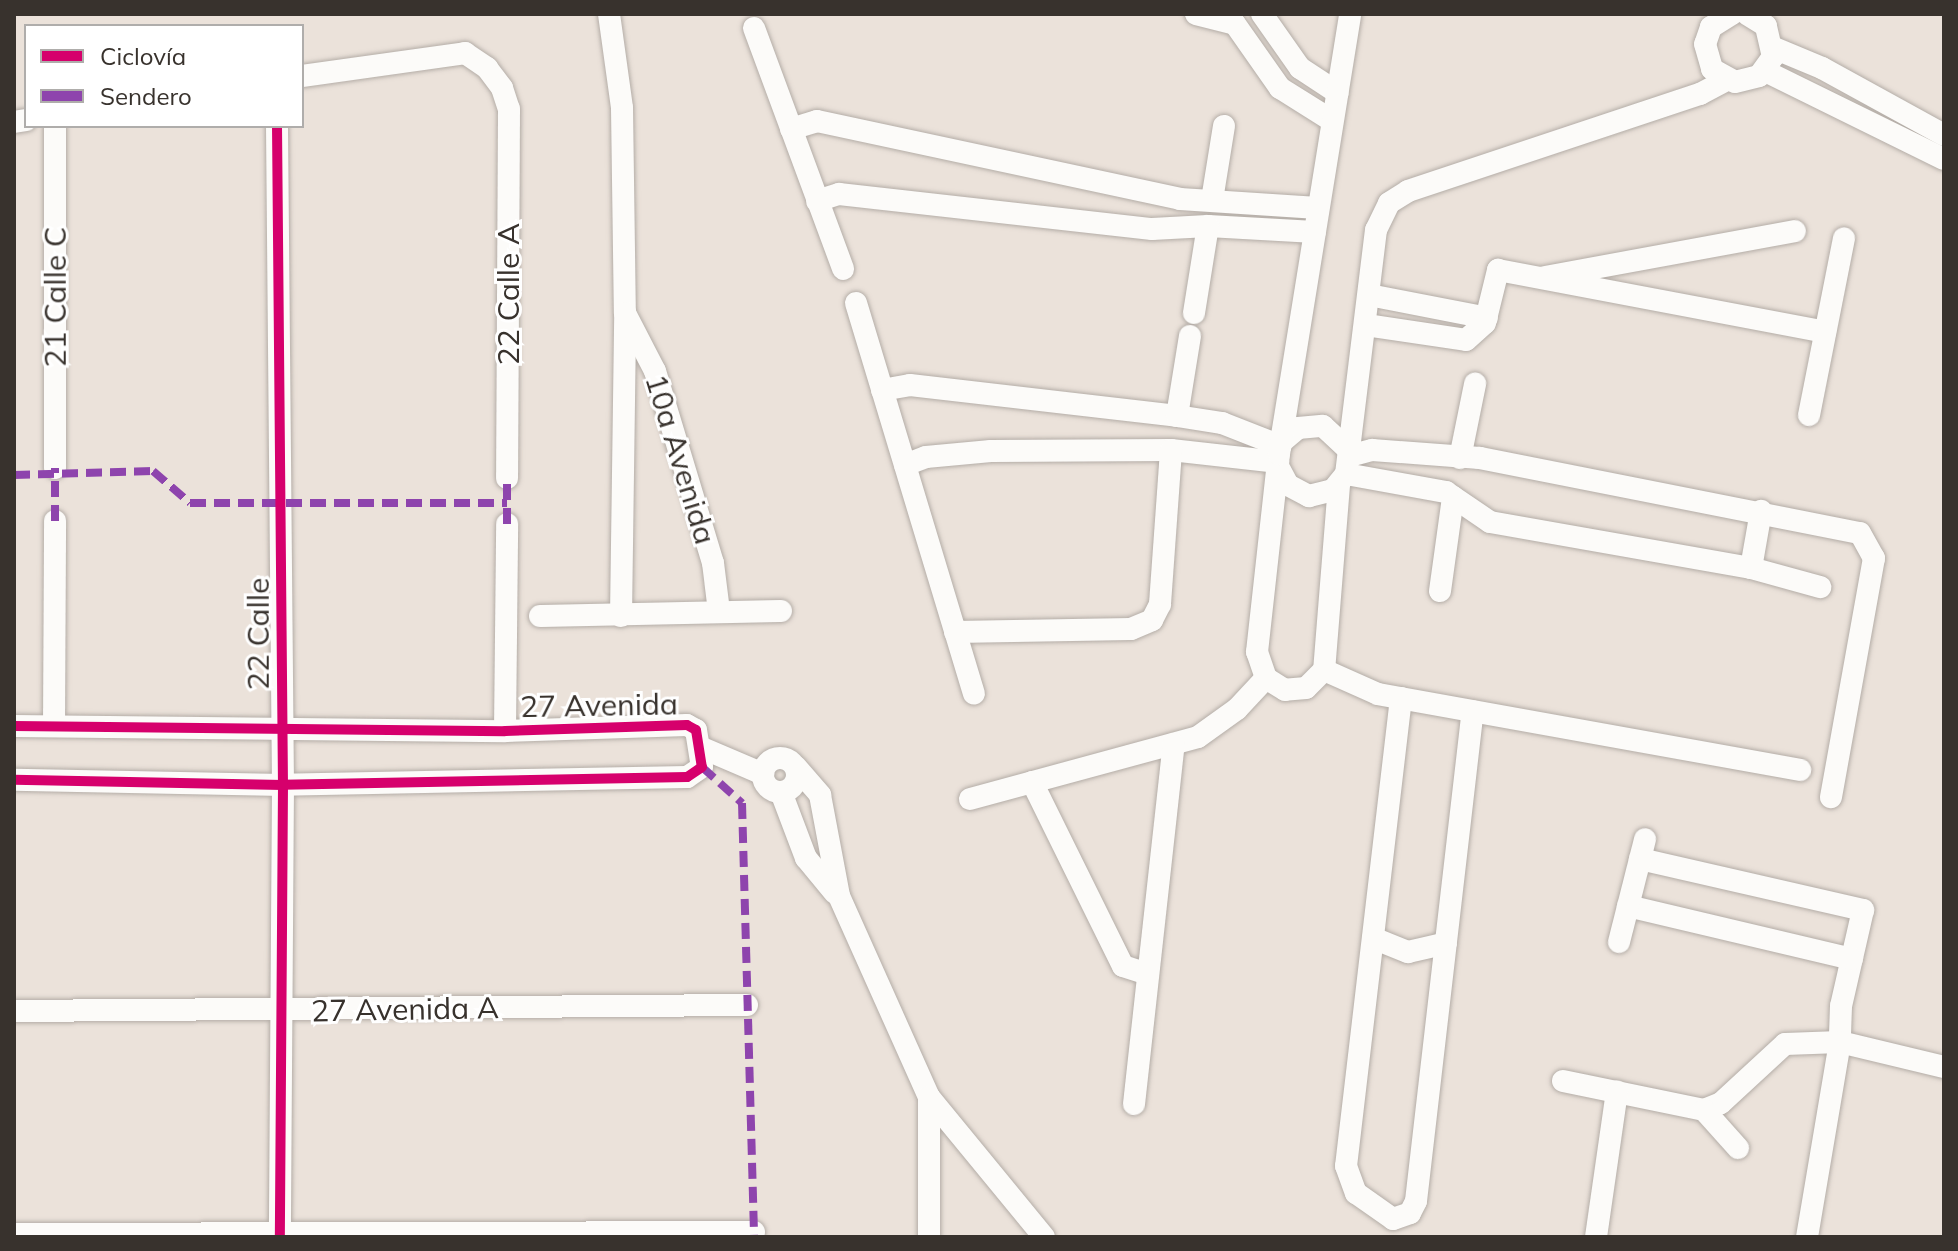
<!DOCTYPE html>
<meta charset="utf-8">
<style>
body{margin:0}
#map{position:relative;width:1958px;height:1251px;overflow:hidden;background:#ebe2da;font-family:Mulish,sans-serif}
div>[style]{position:absolute}
.roads{filter:drop-shadow(0 0 2px #b4ada7) drop-shadow(0 0 2px #b4ada7)}
.street>*{height:22px;margin:-11px;padding:0 11px;transform-origin:11px;border-radius:11px;background:#fcfbf9}
.street>.ring{margin:-11px;padding:0;box-sizing:content-box;background:none;border:22px solid #fcfbf9;border-radius:50%}
.quiet>*{height:8px;margin-top:-4px;transform-origin:0;background:repeating-linear-gradient(90deg,#8e44ad 0 16px,transparent 0 24px)}
.cycleway>*{height:10px;margin:-5px;padding:0 5px;transform-origin:5px;border-radius:5px;background:#d6006c}
span{translate:-50% -50%;white-space:nowrap;text-align:center;line-height:1.15;-webkit-text-stroke:6px #fff;paint-order:stroke}
.street-label{font-size:30px;color:#38322d}
.frame{position:absolute;inset:0;border:16px solid #38322d;pointer-events:none}
.legend{position:absolute;left:24px;top:24px;width:280px;height:104px;box-sizing:border-box;background:#fff;border:2px solid #afadab;margin:0;padding:10px 14px;list-style:none;font-size:24px;color:#38322d}
.legend li{display:flex;align-items:center;gap:16px;height:40px}
.legend b{width:40px;border:2px solid #afadab}
</style>
<div id="map">
<div class="roads">
<div class="street">
<i style="left:609px;top:14px;width:95px;rotate:82.1deg"></i>
<i style="left:622px;top:108px;width:205px;rotate:89.2deg"></i>
<i style="left:1196px;top:14px;width:40px;rotate:14.4deg"></i>
<i style="left:1235px;top:24px;width:78px;rotate:54.9deg"></i>
<i style="left:1280px;top:88px;width:60px;rotate:32.1deg"></i>
<i style="left:1262px;top:14px;width:66px;rotate:54.9deg"></i>
<i style="left:1300px;top:68px;width:45px;rotate:33.3deg"></i>
<i style="left:1732px;top:14px;width:25px;rotate:148deg"></i>
<i style="left:1711px;top:27px;width:18px;rotate:109deg"></i>
<i style="left:1705px;top:44px;width:26px;rotate:74deg"></i>
<i style="left:1712px;top:69px;width:26px;rotate:29deg"></i>
<i style="left:1735px;top:82px;width:25px;rotate:-14deg"></i>
<i style="left:1759px;top:76px;width:24px;rotate:-54deg"></i>
<i style="left:1773px;top:57px;width:32px;rotate:-103deg"></i>
<i style="left:1766px;top:26px;width:22px;rotate:-148deg"></i>
<i style="left:754px;top:28px;width:257px;rotate:69.7deg"></i>
<i style="left:1774px;top:48px;width:52px;rotate:22.6deg"></i>
<i style="left:1822px;top:68px;width:139px;rotate:28.8deg"></i>
<i style="left:1765px;top:71px;width:199px;rotate:26.2deg"></i>
<i style="left:302px;top:76px;width:165px;rotate:-8deg"></i>
<i style="left:465px;top:53px;width:27px;rotate:34deg"></i>
<i style="left:487px;top:68px;width:25px;rotate:53deg"></i>
<i style="left:502px;top:88px;width:22px;rotate:72deg"></i>
<i style="left:509px;top:109px;width:369px;rotate:90.3deg"></i>
<i style="left:14px;top:122px;width:12px;rotate:-9deg"></i>
<i style="left:55px;top:126px;width:342px;rotate:90deg"></i>
<i style="left:277px;top:126px;width:659px;rotate:89.48deg"></i>
<i style="left:283px;top:785px;width:452px;rotate:90.4deg"></i>
<i style="left:791px;top:129px;width:27px;rotate:-17deg"></i>
<i style="left:817px;top:121px;width:371px;rotate:12.1deg"></i>
<i style="left:1180px;top:199px;width:138px;rotate:3.7deg"></i>
<i style="left:1212px;top:200px;width:75px;rotate:-80.8deg"></i>
<i style="left:817px;top:201px;width:23px;rotate:-18deg"></i>
<i style="left:839px;top:194px;width:315px;rotate:6.4deg"></i>
<i style="left:1152px;top:229px;width:56px;rotate:-3.1deg"></i>
<i style="left:1208px;top:226px;width:107px;rotate:3.2deg"></i>
<i style="left:1545px;top:277px;width:254px;rotate:-10.4deg"></i>
<i style="left:1369px;top:295px;width:120px;rotate:11deg"></i>
<i style="left:856px;top:303px;width:408px;rotate:73.2deg"></i>
<i style="left:1194px;top:313px;width:88px;rotate:-80.9deg"></i>
<i style="left:1366px;top:325px;width:101px;rotate:8.5deg"></i>
<i style="left:1466px;top:340px;width:25px;rotate:-42deg"></i>
<i style="left:1485px;top:323px;width:55px;rotate:-76.2deg"></i>
<i style="left:1498px;top:270px;width:333px;rotate:10.7deg"></i>
<i style="left:882px;top:390px;width:28px;rotate:-10deg"></i>
<i style="left:910px;top:385px;width:269px;rotate:6.6deg"></i>
<i style="left:1177px;top:416px;width:46px;rotate:8.8deg"></i>
<i style="left:1222px;top:423px;width:63px;rotate:21.3deg"></i>
<i style="left:1809px;top:415px;width:180px;rotate:-78.8deg"></i>
<i style="left:1177px;top:416px;width:81px;rotate:-80.8deg"></i>
<i style="left:1285px;top:439px;width:17px;rotate:-40deg"></i>
<i style="left:1298px;top:428px;width:25px;rotate:-5deg"></i>
<i style="left:1323px;top:426px;width:33px;rotate:43deg"></i>
<i style="left:1349px;top:456px;width:24px;rotate:-15deg"></i>
<i style="left:1372px;top:450px;width:108px;rotate:4.2deg"></i>
<i style="left:1480px;top:458px;width:387px;rotate:11.2deg"></i>
<i style="left:1860px;top:533px;width:29px;rotate:61deg"></i>
<i style="left:1874px;top:558px;width:243px;rotate:100.2deg"></i>
<i style="left:1460px;top:458px;width:76px;rotate:-78.5deg"></i>
<i style="left:905px;top:465px;width:22px;rotate:-21deg"></i>
<i style="left:926px;top:457px;width:65px;rotate:-5.3deg"></i>
<i style="left:991px;top:451px;width:180px;rotate:-0.3deg"></i>
<i style="left:1171px;top:450px;width:108px;rotate:6.4deg"></i>
<i style="left:1280px;top:470px;width:17px;rotate:62deg"></i>
<i style="left:1288px;top:485px;width:24px;rotate:28deg"></i>
<i style="left:1309px;top:496px;width:25px;rotate:-14deg"></i>
<i style="left:1333px;top:490px;width:21px;rotate:-51deg"></i>
<i style="left:1346px;top:474px;width:246px;rotate:-83deg"></i>
<i style="left:1376px;top:230px;width:30px;rotate:-64deg"></i>
<i style="left:1389px;top:203px;width:22px;rotate:-32deg"></i>
<i style="left:1408px;top:191px;width:308px;rotate:-18.4deg"></i>
<i style="left:1700px;top:94px;width:30px;rotate:-28deg"></i>
<i style="left:1346px;top:474px;width:102px;rotate:10.2deg"></i>
<i style="left:1446px;top:492px;width:53px;rotate:34.3deg"></i>
<i style="left:1490px;top:522px;width:265px;rotate:10deg"></i>
<i style="left:1751px;top:568px;width:72px;rotate:15.4deg"></i>
<i style="left:1339px;top:485px;width:186px;rotate:94.6deg"></i>
<i style="left:1324px;top:670px;width:25px;rotate:135deg"></i>
<i style="left:1306px;top:688px;width:21px;rotate:175deg"></i>
<i style="left:1285px;top:690px;width:22px;rotate:-148deg"></i>
<i style="left:1266px;top:678px;width:28px;rotate:-109deg"></i>
<i style="left:1257px;top:652px;width:199px;rotate:-83.7deg"></i>
<i style="left:1279px;top:454px;width:446px;rotate:-80.8deg"></i>
<i style="left:1751px;top:568px;width:58px;rotate:-80deg"></i>
<i style="left:1440px;top:591px;width:95px;rotate:-82.1deg"></i>
<i style="left:540px;top:616px;width:241px;rotate:-1.2deg"></i>
<i style="left:621px;top:616px;width:303px;rotate:-89.2deg"></i>
<i style="left:625px;top:313px;width:65px;rotate:62.7deg"></i>
<i style="left:655px;top:371px;width:201px;rotate:73.2deg"></i>
<i style="left:713px;top:563px;width:48px;rotate:82.9deg"></i>
<i style="left:955px;top:632px;width:176px;rotate:-1deg"></i>
<i style="left:1131px;top:629px;width:23px;rotate:-23deg"></i>
<i style="left:1152px;top:620px;width:18px;rotate:-63deg"></i>
<i style="left:1160px;top:604px;width:154px;rotate:-85.9deg"></i>
<i style="left:1324px;top:670px;width:59px;rotate:24deg"></i>
<i style="left:1378px;top:694px;width:429px;rotate:10.2deg"></i>
<i style="left:1401px;top:698px;width:471px;rotate:96.7deg"></i>
<i style="left:1346px;top:1166px;width:29px;rotate:70deg"></i>
<i style="left:1356px;top:1193px;width:45px;rotate:35.1deg"></i>
<i style="left:1393px;top:1219px;width:18px;rotate:-19deg"></i>
<i style="left:1410px;top:1213px;width:13px;rotate:-63deg"></i>
<i style="left:1416px;top:1201px;width:493px;rotate:-83.4deg"></i>
<i style="left:14px;top:726px;width:491px;rotate:0.6deg"></i>
<i style="left:505px;top:731px;width:182px;rotate:-1.9deg"></i>
<i style="left:687px;top:725px;width:10px;rotate:29deg"></i>
<i style="left:696px;top:730px;width:37px;rotate:81deg"></i>
<i style="left:702px;top:767px;width:18px;rotate:146deg"></i>
<i style="left:687px;top:777px;width:404px;rotate:178.9deg"></i>
<i style="left:283px;top:785px;width:269px;rotate:-178.9deg"></i>
<i style="left:54px;top:726px;width:205px;rotate:-89.7deg"></i>
<i style="left:505px;top:731px;width:207px;rotate:-89.4deg"></i>
<i style="left:700px;top:747px;width:69px;rotate:23.2deg"></i>
<i class="ring" style="left:763px;top:758px;width:12px;height:12px"></i>
<i style="left:796px;top:767px;width:37px;rotate:49deg"></i>
<i style="left:820px;top:795px;width:103px;rotate:79.3deg"></i>
<i style="left:839px;top:896px;width:220px;rotate:65.9deg"></i>
<i style="left:929px;top:1097px;width:140px;rotate:90deg"></i>
<i style="left:1032px;top:782px;width:205px;rotate:63.7deg"></i>
<i style="left:1123px;top:966px;width:23px;rotate:18deg"></i>
<i style="left:781px;top:792px;width:71px;rotate:69.3deg"></i>
<i style="left:806px;top:858px;width:45px;rotate:50.4deg"></i>
<i style="left:970px;top:799px;width:236px;rotate:-15.2deg"></i>
<i style="left:1198px;top:737px;width:48px;rotate:-35.7deg"></i>
<i style="left:1237px;top:709px;width:42px;rotate:-46.9deg"></i>
<i style="left:1640px;top:859px;width:229px;rotate:12.9deg"></i>
<i style="left:1863px;top:910px;width:98px;rotate:102.9deg"></i>
<i style="left:1841px;top:1006px;width:36px;rotate:92deg"></i>
<i style="left:1840px;top:1042px;width:198px;rotate:99.6deg"></i>
<i style="left:1628px;top:906px;width:230px;rotate:13.3deg"></i>
<i style="left:1373px;top:938px;width:38px;rotate:22deg"></i>
<i style="left:1408px;top:952px;width:39px;rotate:-13deg"></i>
<i style="left:1619px;top:942px;width:106px;rotate:-75.8deg"></i>
<i style="left:14px;top:1011px;width:733px;rotate:-0.47deg"></i>
<i style="left:1563px;top:1081px;width:144px;rotate:11.6deg"></i>
<i style="left:1704px;top:1110px;width:18px;rotate:-22deg"></i>
<i style="left:1721px;top:1103px;width:87px;rotate:-42.7deg"></i>
<i style="left:1785px;top:1044px;width:55px;rotate:-2.1deg"></i>
<i style="left:1840px;top:1042px;width:107px;rotate:13.5deg"></i>
<i style="left:929px;top:1097px;width:181px;rotate:50.6deg"></i>
<i style="left:1134px;top:1104px;width:362px;rotate:-83.7deg"></i>
<i style="left:1704px;top:1110px;width:51px;rotate:48.2deg"></i>
<i style="left:14px;top:1234px;width:740px;rotate:-0.15deg"></i>
<i style="left:1596px;top:1237px;width:147px;rotate:-81.8deg"></i>
</div>
</div>
<div class="quiet">
<i style="left:14px;top:475px;width:139px;rotate:-1.6deg"></i>
<i style="left:153px;top:471px;width:49px;rotate:40.9deg"></i>
<i style="left:190px;top:503px;width:317px"></i>
<i style="left:55px;top:521px;width:53px;rotate:-90deg"></i>
<i style="left:507px;top:524px;width:46px;rotate:-90deg"></i>
<i style="left:702px;top:767px;width:54px;rotate:42deg"></i>
<i style="left:742px;top:803px;width:434px;rotate:88.4deg"></i>
</div>
<div class="cycleway">
<i style="left:277px;top:126px;width:659px;rotate:89.48deg"></i>
<i style="left:283px;top:785px;width:452px;rotate:90.4deg"></i>
<i style="left:14px;top:726px;width:491px;rotate:0.6deg"></i>
<i style="left:505px;top:731px;width:182px;rotate:-1.9deg"></i>
<i style="left:687px;top:725px;width:10px;rotate:29deg"></i>
<i style="left:696px;top:730px;width:37px;rotate:81deg"></i>
<i style="left:702px;top:767px;width:18px;rotate:146deg"></i>
<i style="left:687px;top:777px;width:404px;rotate:178.9deg"></i>
<i style="left:283px;top:785px;width:269px;rotate:-178.9deg"></i>
</div>
<div class="street-label">
<span style="left:508px;top:294px;rotate:-90deg">22 Calle A</span>
<span style="left:55px;top:297px;rotate:-90deg">21 Calle C</span>
<span style="left:681px;top:459px;rotate:73deg">10a Avenida</span>
<span style="left:258px;top:634px;rotate:-90deg">22 Calle</span>
<span style="left:599px;top:705px;rotate:-1deg">27 Avenida</span>
<span style="left:405px;top:1009px;rotate:-1deg">27 Avenida A</span>
</div>
<div class="frame"></div>
<ul class="legend">
<li><b style="height:10px;background:#d6006c"></b>Ciclovía</li>
<li><b style="height:10px;background:#8e44ad"></b>Sendero</li>
</ul>
</div>
